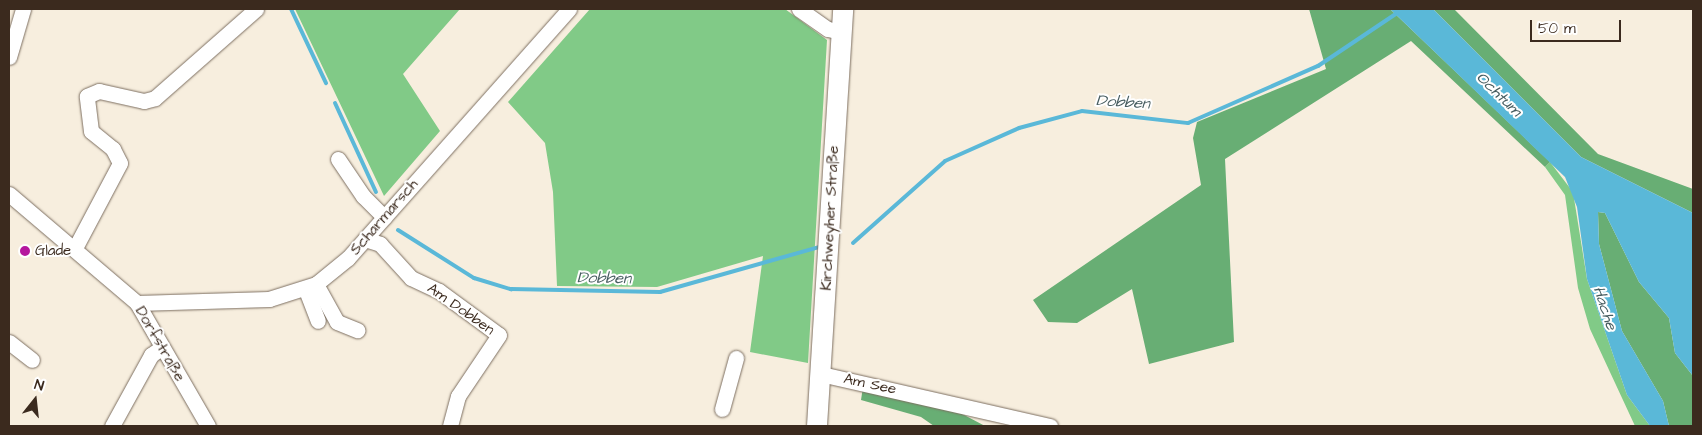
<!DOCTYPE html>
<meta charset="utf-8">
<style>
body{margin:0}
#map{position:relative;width:1702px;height:435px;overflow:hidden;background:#f7eede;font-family:"Architects Daughter",sans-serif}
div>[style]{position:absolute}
.green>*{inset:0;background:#81ca87}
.forest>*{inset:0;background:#68ae74}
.water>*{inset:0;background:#5ab8d8}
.stream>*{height:4px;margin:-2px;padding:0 2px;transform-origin:2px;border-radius:2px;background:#5ab8d8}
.roads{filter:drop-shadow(0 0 1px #7d6f61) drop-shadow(0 0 1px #7d6f61)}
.minor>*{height:15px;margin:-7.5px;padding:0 7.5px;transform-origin:7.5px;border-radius:7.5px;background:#fff}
.major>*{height:20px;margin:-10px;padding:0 10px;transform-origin:10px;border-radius:10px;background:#fff}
.dots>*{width:14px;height:14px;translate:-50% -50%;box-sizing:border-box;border:2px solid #fff;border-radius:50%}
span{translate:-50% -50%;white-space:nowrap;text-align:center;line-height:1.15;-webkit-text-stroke:4px #fff;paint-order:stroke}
.street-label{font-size:15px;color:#3b2a1e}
.poi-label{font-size:15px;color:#3b2a1e}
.left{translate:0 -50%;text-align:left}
.water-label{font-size:16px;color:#465c5f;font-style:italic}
.frame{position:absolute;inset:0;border:10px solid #3b2a1e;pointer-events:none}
.north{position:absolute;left:10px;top:375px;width:50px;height:50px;-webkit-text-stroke:4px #fff;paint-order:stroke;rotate:16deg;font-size:14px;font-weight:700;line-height:20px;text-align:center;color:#3b2a1e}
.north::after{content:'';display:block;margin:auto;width:18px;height:22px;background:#3b2a1e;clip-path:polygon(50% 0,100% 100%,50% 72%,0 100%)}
.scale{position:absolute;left:1530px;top:20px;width:91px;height:22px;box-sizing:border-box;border:2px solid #3b2a1e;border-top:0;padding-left:6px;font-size:15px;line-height:18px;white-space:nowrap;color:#3b2a1e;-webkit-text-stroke:4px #fff;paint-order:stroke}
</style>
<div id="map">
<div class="green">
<i style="clip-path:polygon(295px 9px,460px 9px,403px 74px,440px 131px,384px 196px)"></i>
<i style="clip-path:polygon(590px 9px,785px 9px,827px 40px,808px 363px,750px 352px,763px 256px,657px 287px,557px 286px,553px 192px,545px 143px,508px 102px)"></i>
<i style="clip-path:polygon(1550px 162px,1573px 192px,1587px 279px,1627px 395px,1650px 426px,1635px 426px,1590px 329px,1578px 288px,1565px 195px,1545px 167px)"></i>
</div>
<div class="forest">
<i style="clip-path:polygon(1309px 9px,1390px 9px,1550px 162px,1545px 167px,1411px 41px,1225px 159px,1234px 342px,1149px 364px,1132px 289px,1077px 323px,1048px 322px,1033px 300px,1201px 185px,1193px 138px,1197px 122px,1326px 69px)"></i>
<i style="clip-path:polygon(1433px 9px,1454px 9px,1598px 154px,1693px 189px,1693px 213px,1581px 157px)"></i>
<i style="clip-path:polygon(1598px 212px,1605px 213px,1639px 282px,1669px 318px,1675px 353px,1693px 376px,1693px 426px,1669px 426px,1663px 401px,1622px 331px,1599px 244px)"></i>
<i style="clip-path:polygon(863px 387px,951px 408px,985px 426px,934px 426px,921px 417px,861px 400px)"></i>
</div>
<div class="water">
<i style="clip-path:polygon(1390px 9px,1433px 9px,1581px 157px,1693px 213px,1693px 376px,1675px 353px,1669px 318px,1639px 282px,1605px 213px,1598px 212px,1599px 244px,1622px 331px,1663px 401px,1669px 426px,1650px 426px,1627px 395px,1587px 279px,1577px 207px,1565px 177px)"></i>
</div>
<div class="stream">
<i style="left:291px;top:9px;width:82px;rotate:64.7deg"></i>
<i style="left:335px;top:103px;width:98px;rotate:65.3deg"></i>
<i style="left:398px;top:230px;width:90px;rotate:32.3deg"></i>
<i style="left:474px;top:278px;width:39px;rotate:17deg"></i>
<i style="left:511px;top:289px;width:149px;rotate:1.2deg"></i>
<i style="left:660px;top:292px;width:165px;rotate:-15.8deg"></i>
<i style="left:853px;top:243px;width:123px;rotate:-41.7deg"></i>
<i style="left:945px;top:161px;width:81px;rotate:-24deg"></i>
<i style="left:1019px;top:128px;width:65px;rotate:-15.1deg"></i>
<i style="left:1082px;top:111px;width:107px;rotate:6.5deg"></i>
<i style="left:1188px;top:123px;width:142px;rotate:-23.7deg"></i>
<i style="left:1318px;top:66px;width:102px;rotate:-33.8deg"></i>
</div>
<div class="roads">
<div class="minor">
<i style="left:799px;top:9px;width:35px;rotate:35deg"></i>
<i style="left:828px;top:29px;width:13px;rotate:13deg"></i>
<i style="left:9px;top:57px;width:50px;rotate:-73.7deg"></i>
<i style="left:338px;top:159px;width:45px;rotate:56deg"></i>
<i style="left:363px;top:196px;width:30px;rotate:45deg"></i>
<i style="left:9px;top:194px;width:168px;rotate:40.4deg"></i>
<i style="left:137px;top:303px;width:142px;rotate:60deg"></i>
<i style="left:365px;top:239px;width:16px;rotate:18deg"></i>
<i style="left:380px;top:244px;width:46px;rotate:47.6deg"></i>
<i style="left:411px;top:278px;width:31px;rotate:25deg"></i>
<i style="left:439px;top:291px;width:74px;rotate:36.3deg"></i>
<i style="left:499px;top:335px;width:73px;rotate:123.9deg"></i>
<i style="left:458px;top:396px;width:31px;rotate:105deg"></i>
<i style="left:75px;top:248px;width:96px;rotate:-62.1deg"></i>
<i style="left:120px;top:163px;width:16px;rotate:-117deg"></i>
<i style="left:113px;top:149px;width:28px;rotate:-141deg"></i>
<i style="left:91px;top:131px;width:35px;rotate:-97deg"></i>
<i style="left:87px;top:96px;width:13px;rotate:-23deg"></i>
<i style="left:99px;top:91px;width:46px;rotate:12.5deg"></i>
<i style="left:144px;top:101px;width:11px;rotate:-15deg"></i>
<i style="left:155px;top:98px;width:135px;rotate:-41.4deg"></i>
<i style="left:316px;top:284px;width:43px;rotate:61.1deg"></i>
<i style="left:337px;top:322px;width:22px;rotate:22deg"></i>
<i style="left:306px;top:290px;width:33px;rotate:69deg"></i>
<i style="left:137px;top:303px;width:132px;rotate:-1.7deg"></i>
<i style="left:269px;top:299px;width:49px;rotate:-17.7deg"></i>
<i style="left:316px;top:284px;width:41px;rotate:-39.1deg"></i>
<i style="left:348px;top:258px;width:333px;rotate:-48.4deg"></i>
<i style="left:9px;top:342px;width:29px;rotate:38deg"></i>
<i style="left:821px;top:374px;width:235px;rotate:12.8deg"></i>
<i style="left:722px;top:409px;width:53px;rotate:-74.6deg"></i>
<i style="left:112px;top:426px;width:81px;rotate:-61.2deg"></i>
<i style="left:151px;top:355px;width:12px;rotate:-35deg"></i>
</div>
<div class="major">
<i style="left:817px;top:426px;width:418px;rotate:-86.4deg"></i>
</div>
</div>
<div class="dots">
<i style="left:25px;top:251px;background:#b5179e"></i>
</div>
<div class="street-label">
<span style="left:384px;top:217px;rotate:-49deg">Scharmarsch</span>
<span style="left:830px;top:218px;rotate:-87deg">Kirchweyher Straße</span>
<span style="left:461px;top:309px;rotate:35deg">Am Dobben</span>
<span style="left:160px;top:344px;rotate:60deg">Dorfstraße</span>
<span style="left:870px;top:384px;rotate:12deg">Am See</span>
</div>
<div class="poi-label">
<span class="left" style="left:35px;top:251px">Glade</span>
</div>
<div class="water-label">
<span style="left:1499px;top:94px;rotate:44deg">Ochtum</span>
<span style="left:1123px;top:102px;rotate:4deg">Dobben</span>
<span style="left:604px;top:278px;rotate:1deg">Dobben</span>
<span style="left:1605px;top:308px;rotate:72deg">Hache</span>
</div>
<div class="frame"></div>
<div class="north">N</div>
<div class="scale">50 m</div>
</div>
